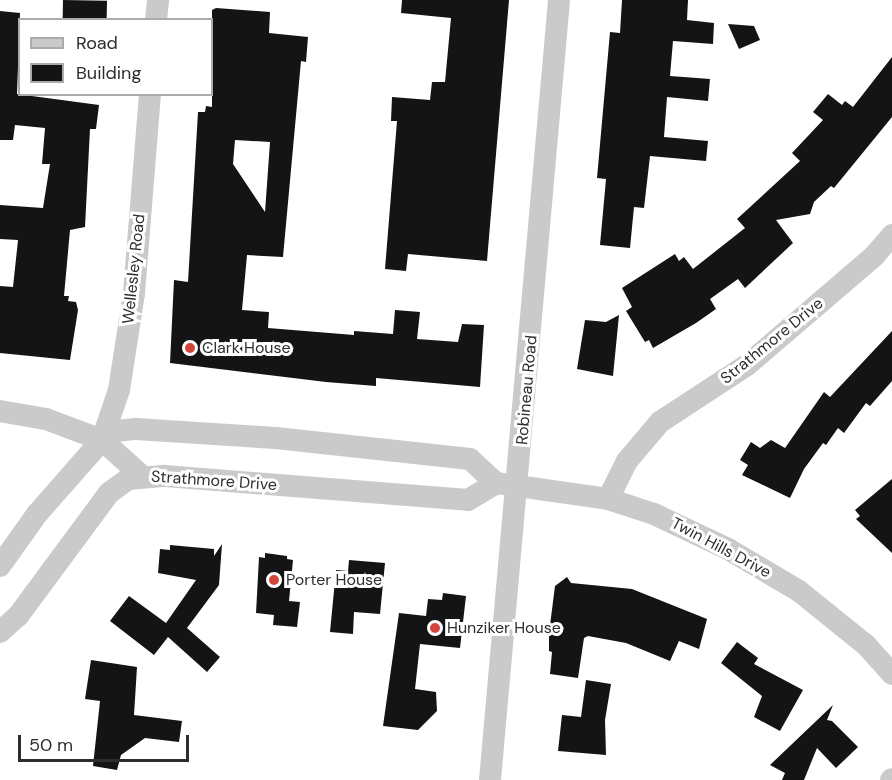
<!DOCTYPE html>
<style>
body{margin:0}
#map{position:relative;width:892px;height:780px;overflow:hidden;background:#fff;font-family:"DM Sans",sans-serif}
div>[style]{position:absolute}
.building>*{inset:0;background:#141414;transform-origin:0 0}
.minor>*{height:22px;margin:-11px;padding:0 11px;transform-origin:11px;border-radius:11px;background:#cacaca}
.dots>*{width:16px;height:16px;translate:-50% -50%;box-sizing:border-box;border:3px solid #fff;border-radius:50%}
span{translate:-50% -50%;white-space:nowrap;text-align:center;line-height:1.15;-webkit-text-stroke:6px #fff;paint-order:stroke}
.street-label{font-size:16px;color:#2d2d2d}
.poi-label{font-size:16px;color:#2d2d2d}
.left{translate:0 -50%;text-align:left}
.legend{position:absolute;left:18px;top:18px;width:195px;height:78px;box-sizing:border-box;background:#fff;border:2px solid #ababab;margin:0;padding:8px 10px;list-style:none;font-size:18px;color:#2d2d2d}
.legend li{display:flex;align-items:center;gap:12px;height:30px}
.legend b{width:30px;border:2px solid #ababab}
.scale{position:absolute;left:18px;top:735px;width:171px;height:27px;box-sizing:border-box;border:3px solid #2d2d2d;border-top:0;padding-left:8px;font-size:18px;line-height:21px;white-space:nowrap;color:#2d2d2d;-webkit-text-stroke:4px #fff;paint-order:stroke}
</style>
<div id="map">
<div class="building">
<i style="left:63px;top:0;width:44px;height:20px;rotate:1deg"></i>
<i style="clip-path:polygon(402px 0,509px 0,487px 261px,408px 254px,406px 271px,385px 269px,397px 121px,391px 121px,392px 97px,430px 100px,432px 82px,445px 82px,451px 18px,401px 13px)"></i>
<i style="clip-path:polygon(622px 0,688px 0,687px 20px,714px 23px,713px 44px,673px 41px,670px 76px,710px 79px,708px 101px,667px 97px,664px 137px,708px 141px,706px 161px,650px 156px,644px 208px,634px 207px,630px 248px,600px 245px,606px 179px,597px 178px,610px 32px,620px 33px)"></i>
<i style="clip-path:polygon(evenodd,216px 8px,270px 12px,269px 33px,308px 37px,306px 62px,301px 61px,283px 257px,247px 255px,242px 310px,269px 312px,268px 328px,354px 335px,354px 331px,393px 334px,395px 310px,420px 312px,417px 339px,458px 342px,462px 324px,484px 325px,480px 387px,376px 378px,376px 386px,326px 382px,170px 363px,174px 280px,188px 282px,198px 112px,205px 112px,206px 106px,212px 107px,212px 10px,216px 8px,235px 140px,270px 142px,265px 212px,233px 164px,235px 140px)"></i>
<i style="clip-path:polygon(0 11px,20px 13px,17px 94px,99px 105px,96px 129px,90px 129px,85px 227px,70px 230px,64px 296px,69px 296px,68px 301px,76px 302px,78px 310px,70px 360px,0 353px,0 286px,13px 287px,18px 240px,0 239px,0 205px,43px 208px,50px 164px,42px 164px,45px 128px,15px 125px,13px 140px,0 140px)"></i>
<i style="clip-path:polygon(728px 24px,754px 26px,760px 40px,739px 49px)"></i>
<i style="clip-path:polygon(892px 57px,892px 117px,834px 188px,831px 186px,814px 202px,810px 214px,776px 220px,793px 243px,745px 288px,738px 279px,710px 299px,716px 309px,696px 323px,653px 348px,649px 340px,645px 342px,626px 311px,632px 307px,622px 288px,675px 254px,679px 261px,684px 257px,693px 269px,745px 228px,737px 219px,800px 161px,792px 153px,823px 120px,813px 112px,828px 94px,842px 105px,845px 101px,853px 107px)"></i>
<i style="clip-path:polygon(619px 315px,613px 376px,577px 369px,585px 320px,606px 322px)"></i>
<i style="clip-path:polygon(892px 331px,892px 381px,870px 406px,866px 403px,844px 433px,838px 428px,826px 445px,823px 443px,804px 469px,790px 498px,742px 475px,748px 465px,740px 460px,751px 442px,760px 448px,771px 440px,785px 448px,824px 392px,830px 397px)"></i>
<i style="clip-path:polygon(892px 479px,892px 553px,856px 519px,860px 516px,855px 510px)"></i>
<i style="clip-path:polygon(222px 544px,219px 585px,187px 628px,220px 657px,207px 672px,168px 637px,154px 655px,110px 621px,129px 596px,166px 623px,196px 580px,158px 573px,160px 549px,170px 550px,170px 545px,214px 549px,214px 556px)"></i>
<i style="clip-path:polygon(265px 553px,287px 556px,287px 559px,293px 560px,289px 601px,300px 602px,297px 627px,273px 625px,274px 615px,256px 613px,259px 557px,265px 558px)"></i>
<i style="clip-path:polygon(349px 560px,385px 563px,380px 614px,354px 612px,353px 634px,330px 632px,336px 570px,348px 571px)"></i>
<i style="clip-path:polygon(567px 577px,571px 583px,632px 589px,707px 619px,699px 649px,679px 641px,670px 661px,626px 643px,588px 636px,584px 638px,578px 678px,550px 674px,552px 652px,549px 651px,549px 633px,555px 586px)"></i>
<i style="clip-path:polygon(443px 593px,466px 596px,460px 648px,420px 644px,415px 689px,436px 692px,437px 711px,418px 730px,383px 726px,399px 613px,426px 616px,428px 599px,442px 600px)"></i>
<i style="clip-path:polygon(737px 642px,758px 658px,754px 664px,803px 690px,780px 731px,754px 717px,762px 696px,721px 663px)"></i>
<i style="clip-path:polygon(91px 660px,137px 667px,134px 715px,182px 721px,179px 742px,145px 738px,121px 755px,117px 770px,93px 766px,100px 701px,85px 699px)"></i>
<i style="clip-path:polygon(586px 680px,611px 684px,605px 720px,606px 755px,558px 751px,562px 715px,581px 717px)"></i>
<i style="clip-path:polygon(833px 705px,827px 720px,832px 721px,858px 747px,836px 768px,817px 748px,804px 780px,782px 780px,785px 773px,770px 765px)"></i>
</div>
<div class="minor">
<i style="left:156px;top:20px;width:20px;rotate:-84deg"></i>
<i style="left:0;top:411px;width:47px;rotate:9.9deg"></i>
<i style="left:46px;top:419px;width:60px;rotate:20.6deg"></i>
<i style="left:102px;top:440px;width:54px;rotate:42deg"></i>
<i style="left:102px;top:440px;width:53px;rotate:-71.2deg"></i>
<i style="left:119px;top:390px;width:98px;rotate:-81.2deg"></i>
<i style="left:134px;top:293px;width:200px;rotate:-85.4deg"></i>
<i style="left:608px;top:499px;width:42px;rotate:-63.4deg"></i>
<i style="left:627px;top:461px;width:51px;rotate:-49.8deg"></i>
<i style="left:660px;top:422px;width:104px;rotate:-33.2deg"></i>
<i style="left:747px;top:365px;width:167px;rotate:-40.6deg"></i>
<i style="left:874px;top:256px;width:28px;rotate:-49deg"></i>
<i style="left:0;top:566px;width:64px;rotate:-54.6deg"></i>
<i style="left:37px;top:514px;width:98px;rotate:-48.7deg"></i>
<i style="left:102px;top:440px;width:17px;rotate:-33deg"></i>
<i style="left:116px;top:431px;width:20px;rotate:-6deg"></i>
<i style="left:136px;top:429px;width:140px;rotate:3.7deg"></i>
<i style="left:276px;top:438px;width:195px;rotate:6.2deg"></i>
<i style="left:470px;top:459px;width:35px;rotate:43deg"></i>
<i style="left:496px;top:483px;width:113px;rotate:8.1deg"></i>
<i style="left:608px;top:499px;width:48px;rotate:18.1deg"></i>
<i style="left:654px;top:514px;width:82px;rotate:25.3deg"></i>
<i style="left:728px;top:549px;width:82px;rotate:30.6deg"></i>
<i style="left:799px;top:591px;width:86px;rotate:38.9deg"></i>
<i style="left:866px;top:645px;width:39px;rotate:48deg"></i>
<i style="left:0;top:632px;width:24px;rotate:-42deg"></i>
<i style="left:18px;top:616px;width:153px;rotate:-53.5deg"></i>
<i style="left:109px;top:493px;width:24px;rotate:-36deg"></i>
<i style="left:128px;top:479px;width:37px;rotate:-5deg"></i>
<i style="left:165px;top:476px;width:304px;rotate:4.5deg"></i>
<i style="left:468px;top:500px;width:33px;rotate:-31deg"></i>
<i style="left:490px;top:780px;width:783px;rotate:-84.94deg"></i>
<i style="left:891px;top:780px;width:1px;rotate:-45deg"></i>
</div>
<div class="dots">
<i style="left:190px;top:348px;background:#d5433d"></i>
<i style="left:274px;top:580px;background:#d5433d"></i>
<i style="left:435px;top:628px;background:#d5433d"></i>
</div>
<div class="street-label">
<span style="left:134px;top:269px;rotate:-84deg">Wellesley Road</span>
<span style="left:772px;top:341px;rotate:-39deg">Strathmore Drive</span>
<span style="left:527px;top:390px;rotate:-85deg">Robineau Road</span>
<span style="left:214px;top:481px;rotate:4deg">Strathmore Drive</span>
<span style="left:721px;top:548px;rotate:28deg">Twin Hills Drive</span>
</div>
<div class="poi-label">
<span class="left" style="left:202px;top:348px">Clark House</span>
<span class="left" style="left:286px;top:580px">Porter House</span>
<span class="left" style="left:447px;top:628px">Hunziker House</span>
</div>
<ul class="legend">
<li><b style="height:8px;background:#cacaca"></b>Road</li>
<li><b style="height:16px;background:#141414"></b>Building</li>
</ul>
<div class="scale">50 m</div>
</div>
